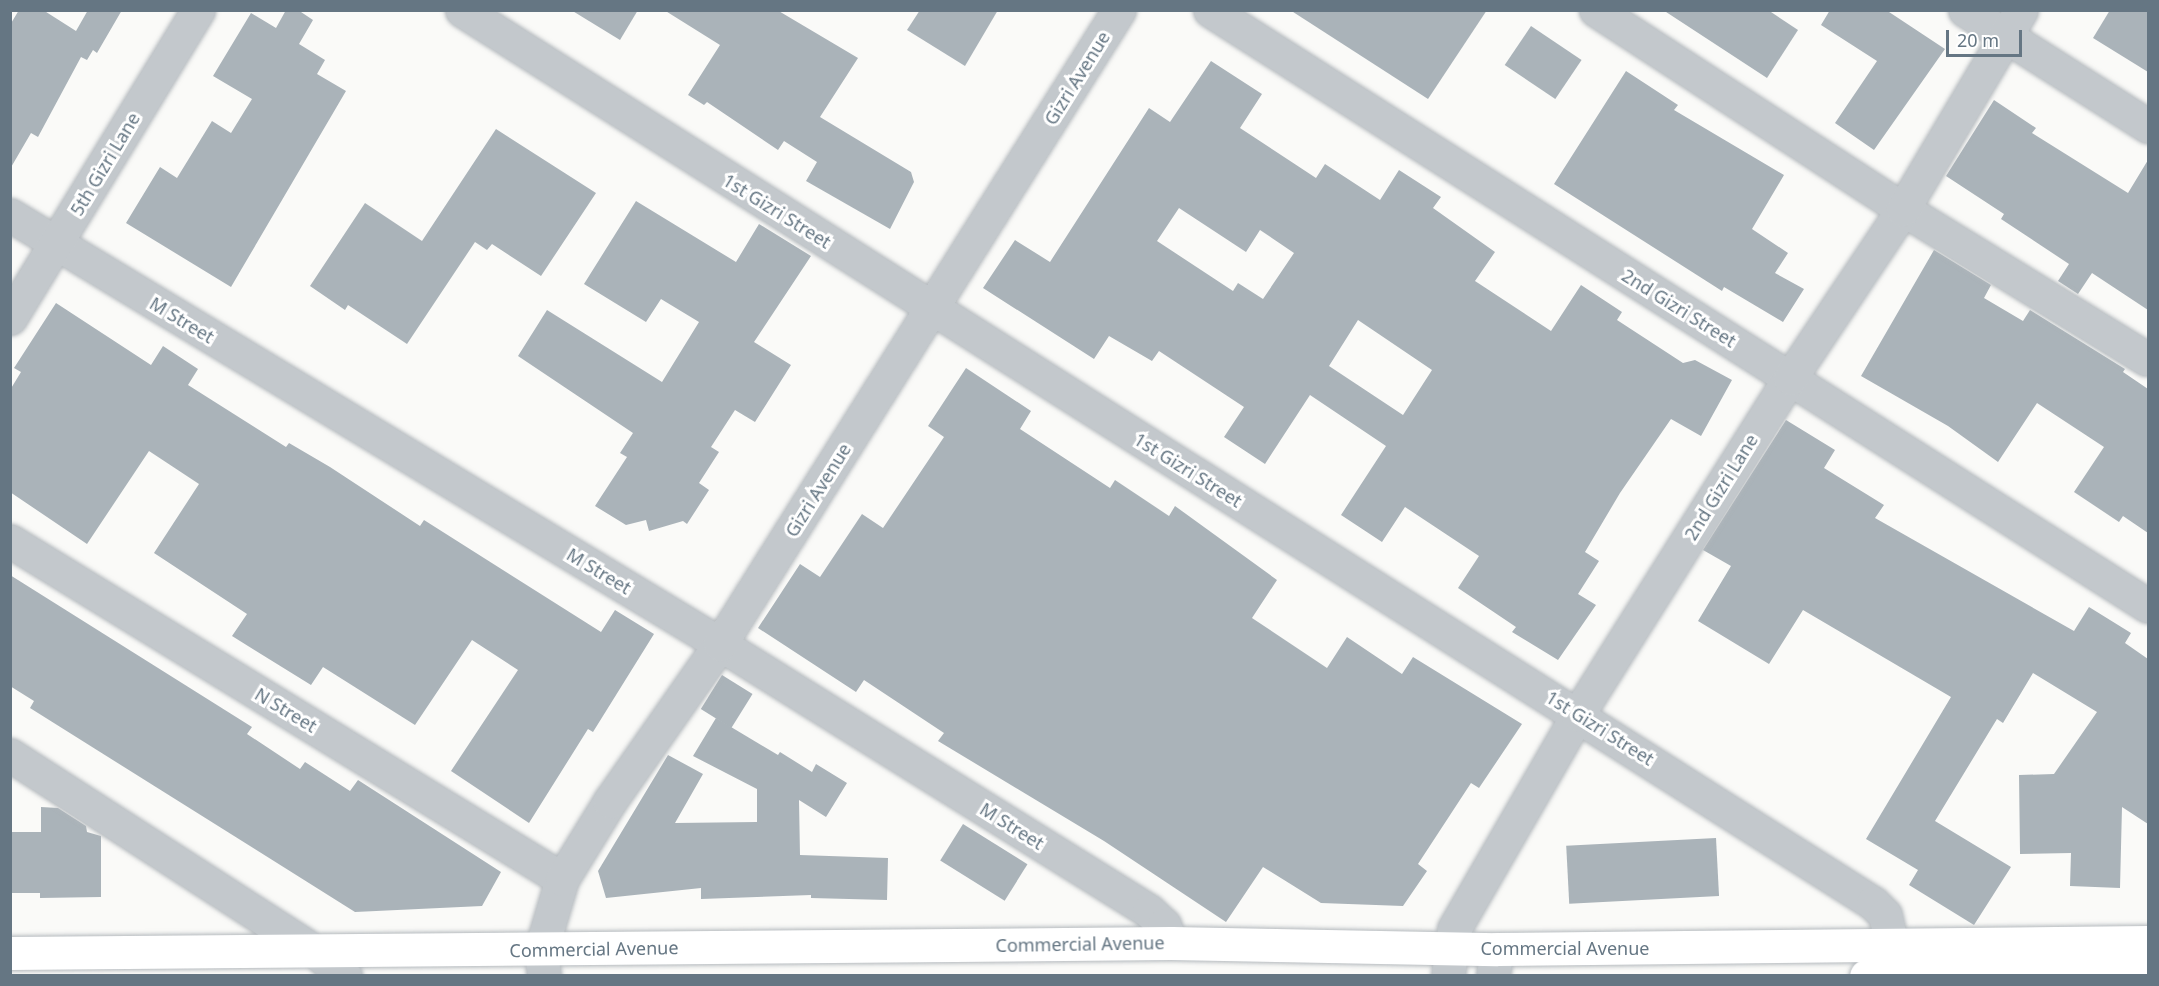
<!DOCTYPE html>
<style>
body{margin:0}
#map{position:relative;width:2159px;height:986px;overflow:hidden;background:#fafaf8;font-family:"Noto Sans",sans-serif}
div>[style]{position:absolute}
.building>*{inset:0;background:#aab3b9;transform-origin:0 0}
.roads{filter:drop-shadow(0 0 2px #b5babe) drop-shadow(0 0 2px #b5babe)}
.minor>*{height:33px;margin:-16.5px;padding:0 16.5px;transform-origin:16.5px;border-radius:16.5px;background:#c3c8cc}
.major>*{height:33px;margin:-16.5px;padding:0 16.5px;transform-origin:16.5px;border-radius:16.5px;background:#fff}
span{translate:-50% -50%;white-space:nowrap;text-align:center;line-height:1.15;-webkit-text-stroke:6px #fff;paint-order:stroke}
.street-label{font-size:18px;color:#657683}
.frame{position:absolute;inset:0;border:12px solid #657683;pointer-events:none}
.scale{position:absolute;left:1946px;top:30px;width:76px;height:27px;box-sizing:border-box;border:3px solid #657683;border-top:0;padding-left:8px;font-size:18px;line-height:21px;white-space:nowrap;color:#657683;-webkit-text-stroke:4px #fff;paint-order:stroke}
</style>
<div id="map">
<div class="building">
<i style="clip-path:polygon(19px 10px,43px 10px,76px 31px,88px 10px,122px 10px,97px 53px,93px 50px,87px 60px,81px 57px,38px 137px,31px 133px,10px 169px,10px 25px)"></i>
<i style="clip-path:polygon(286px 10px,298px 10px,313px 20px,299px 44px,325px 60px,317px 74px,346px 91px,231px 287px,126px 223px,160px 167px,177px 178px,212px 121px,231px 133px,252px 99px,213px 76px,251px 13px,276px 28px)"></i>
<i style="clip-path:polygon(571px 10px,638px 10px,620px 40px)"></i>
<i style="clip-path:polygon(664px 10px,777px 10px,858px 58px,820px 117px,911px 172px,914px 182px,890px 229px,806px 181px,817px 162px,784px 141px,778px 150px,707px 102px,704px 105px,688px 95px,720px 45px)"></i>
<i style="clip-path:polygon(920px 10px,998px 10px,965px 66px,907px 30px)"></i>
<i style="clip-path:polygon(1290px 10px,1487px 10px,1428px 99px)"></i>
<i style="clip-path:polygon(1663px 10px,1768px 10px,1798px 30px,1767px 78px)"></i>
<i style="clip-path:polygon(1830px 10px,1886px 10px,1945px 49px,1874px 150px,1835px 123px,1877px 61px,1821px 25px)"></i>
<i style="clip-path:polygon(2110px 10px,2148px 10px,2148px 72px,2093px 38px)"></i>
<i style="left:1531px;top:26px;width:61px;height:47px;rotate:34deg"></i>
<i style="clip-path:polygon(evenodd,1211px 61px,1262px 94px,1240px 128px,1316px 178px,1325px 164px,1380px 200px,1399px 170px,1441px 197px,1433px 208px,1495px 252px,1475px 281px,1551px 331px,1581px 285px,1622px 312px,1617px 320px,1683px 363px,1695px 360px,1732px 380px,1701px 436px,1671px 419px,1620px 493px,1585px 552px,1599px 561px,1578px 594px,1596px 605px,1558px 660px,1512px 632px,1516px 627px,1458px 588px,1479px 556px,1405px 507px,1382px 542px,1341px 515px,1386px 446px,1310px 395px,1265px 464px,1224px 437px,1244px 407px,1159px 351px,1152px 361px,1109px 336px,1094px 359px,983px 288px,1015px 240px,1050px 262px,1149px 108px,1170px 122px,1211px 61px,1179px 208px,1246px 252px,1260px 230px,1294px 253px,1263px 299px,1238px 283px,1233px 291px,1157px 241px,1179px 208px,1211px 61px,1358px 320px,1432px 370px,1403px 415px,1329px 366px,1358px 320px)"></i>
<i style="clip-path:polygon(1626px 71px,1678px 105px,1674px 110px,1784px 175px,1752px 229px,1788px 253px,1775px 273px,1804px 289px,1783px 322px,1724px 287px,1722px 291px,1554px 184px)"></i>
<i style="clip-path:polygon(1994px 100px,2036px 128px,2032px 133px,2128px 193px,2148px 160px,2148px 310px,2092px 273px,2078px 294px,2058px 281px,2069px 264px,2001px 219px,2004px 214px,1946px 176px)"></i>
<i style="clip-path:polygon(496px 129px,596px 193px,541px 276px,492px 244px,487px 250px,475px 242px,407px 344px,348px 305px,345px 310px,310px 286px,365px 203px,422px 241px)"></i>
<i style="clip-path:polygon(636px 201px,736px 262px,759px 224px,811px 256px,754px 342px,791px 365px,755px 422px,735px 410px,711px 447px,719px 452px,699px 483px,709px 490px,687px 524px,683px 521px,649px 531px,646px 520px,626px 525px,595px 506px,627px 457px,620px 453px,633px 433px,518px 356px,547px 310px,662px 382px,699px 322px,661px 299px,646px 322px,584px 284px)"></i>
<i style="clip-path:polygon(1934px 250px,1991px 285px,1984px 298px,2023px 321px,2030px 310px,2125px 369px,2123px 372px,2148px 389px,2148px 533px,2123px 516px,2119px 522px,2074px 492px,2104px 447px,2037px 403px,1998px 462px,1948px 426px,1861px 376px)"></i>
<i style="clip-path:polygon(56px 303px,151px 365px,163px 346px,198px 369px,188px 385px,286px 447px,289px 443px,330px 467px,420px 526px,424px 520px,601px 632px,615px 610px,654px 634px,593px 732px,588px 729px,529px 823px,451px 771px,518px 670px,472px 640px,415px 725px,323px 667px,311px 685px,232px 636px,247px 614px,154px 553px,199px 484px,149px 451px,87px 544px,10px 492px,10px 390px,21px 372px,14px 368px)"></i>
<i style="clip-path:polygon(966px 368px,1031px 411px,1020px 429px,1110px 488px,1115px 480px,1169px 516px,1175px 506px,1277px 580px,1252px 618px,1327px 668px,1347px 637px,1402px 674px,1413px 657px,1522px 724px,1479px 788px,1471px 783px,1418px 864px,1427px 871px,1403px 906px,1321px 903px,1263px 867px,1226px 922px,1104px 841px,938px 741px,944px 733px,864px 680px,856px 692px,758px 628px,800px 564px,820px 577px,862px 514px,883px 528px,944px 437px,928px 426px)"></i>
<i style="clip-path:polygon(1786px 420px,1835px 450px,1824px 468px,1884px 505px,1875px 518px,2074px 631px,2089px 607px,2131px 633px,2125px 643px,2148px 659px,2148px 824px,2122px 807px,2120px 888px,2070px 886px,2071px 853px,2020px 854px,2019px 775px,2054px 774px,2097px 712px,2033px 673px,2003px 723px,1997px 719px,1935px 821px,2011px 867px,1974px 925px,1909px 885px,1918px 870px,1866px 839px,1951px 697px,1803px 610px,1769px 664px,1698px 621px,1731px 566px,1703px 550px)"></i>
<i style="clip-path:polygon(10px 575px,252px 727px,247px 734px,300px 769px,305px 762px,350px 791px,358px 780px,501px 872px,482px 906px,355px 912px,30px 708px,34px 701px,10px 686px)"></i>
<i style="left:722px;top:675px;width:36px;height:40px;rotate:32deg"></i>
<i style="clip-path:polygon(716px 718px,778px 755px,780px 752px,812px 772px,816px 764px,847px 783px,826px 817px,799px 800px,800px 855px,888px 858px,887px 900px,811px 898px,811px 895px,701px 899px,701px 888px,606px 898px,598px 871px,668px 755px,703px 774px,675px 823px,757px 822px,757px 789px,693px 756px)"></i>
<i style="clip-path:polygon(41px 807px,58px 808px,86px 826px,87px 832px,101px 836px,101px 897px,40px 898px,40px 893px,10px 893px,10px 832px,41px 832px)"></i>
<i style="left:963px;top:824px;width:76px;height:43px;rotate:32deg"></i>
<i style="left:1716px;top:838px;width:58px;height:150px;rotate:87deg"></i>
</div>
<div class="roads">
<div class="minor">
<i style="left:462px;top:10px;width:1670px;rotate:32.33deg"></i>
<i style="left:1873px;top:903px;width:17px;rotate:45deg"></i>
<i style="left:1885px;top:915px;width:31px;rotate:77deg"></i>
<i style="left:1210px;top:10px;width:1111px;rotate:32.43deg"></i>
<i style="left:1596px;top:10px;width:366px;rotate:33deg"></i>
<i style="left:1903px;top:209px;width:286px;rotate:31.6deg"></i>
<i style="left:1965px;top:10px;width:217px;rotate:32.4deg"></i>
<i style="left:10px;top:215px;width:830px;rotate:31.14deg"></i>
<i style="left:720px;top:644px;width:505px;rotate:31.9deg"></i>
<i style="left:1149px;top:911px;width:21px;rotate:43deg"></i>
<i style="left:1164px;top:925px;width:19px;rotate:69deg"></i>
<i style="left:10px;top:318px;width:361px;rotate:-58.6deg"></i>
<i style="left:10px;top:541px;width:647px;rotate:31.48deg"></i>
<i style="left:10px;top:755px;width:364px;rotate:32.8deg"></i>
<i style="left:316px;top:952px;width:38px;rotate:40deg"></i>
<i style="left:544px;top:976px;width:26px;rotate:-97deg"></i>
<i style="left:541px;top:950px;width:74px;rotate:-73.5deg"></i>
<i style="left:562px;top:879px;width:92px;rotate:-58.4deg"></i>
<i style="left:610px;top:801px;width:192px;rotate:-55deg"></i>
<i style="left:720px;top:644px;width:749px;rotate:-57.82deg"></i>
<i style="left:1448px;top:976px;width:47px;rotate:-82.7deg"></i>
<i style="left:1454px;top:929px;width:248px;rotate:-60deg"></i>
<i style="left:1578px;top:714px;width:397px;rotate:-57.8deg"></i>
<i style="left:1790px;top:378px;width:203px;rotate:-56.2deg"></i>
<i style="left:1903px;top:209px;width:231px;rotate:-59.3deg"></i>
<i style="left:1493px;top:976px;width:27px;rotate:-82deg"></i>
</div>
<div class="major">
<i style="left:10px;top:953px;width:1161px;rotate:-0.49deg"></i>
<i style="left:1171px;top:943px;width:326px;rotate:1.1deg"></i>
<i style="left:1497px;top:949px;width:651px;rotate:-0.62deg"></i>
<i style="left:1866px;top:976px;width:282px;rotate:-0.8deg"></i>
</div>
</div>
<div class="street-label">
<span style="left:1077px;top:78px;rotate:-58deg">Gizri Avenue</span>
<span style="left:105px;top:164px;rotate:-59deg">5th Gizri Lane</span>
<span style="left:777px;top:211px;rotate:32deg">1st Gizri Street</span>
<span style="left:1679px;top:308px;rotate:32deg">2nd Gizri Street</span>
<span style="left:182px;top:320px;rotate:31deg">M Street</span>
<span style="left:1188px;top:470px;rotate:32deg">1st Gizri Street</span>
<span style="left:1721px;top:487px;rotate:-58deg">2nd Gizri Lane</span>
<span style="left:818px;top:490px;rotate:-58deg">Gizri Avenue</span>
<span style="left:599px;top:571px;rotate:31deg">M Street</span>
<span style="left:286px;top:710px;rotate:31deg">N Street</span>
<span style="left:1600px;top:728px;rotate:32deg">1st Gizri Street</span>
<span style="left:1012px;top:826px;rotate:32deg">M Street</span>
<span style="left:1080px;top:944px;rotate:-1deg">Commercial Avenue</span>
<span style="left:1565px;top:948px">Commercial Avenue</span>
<span style="left:594px;top:949px;rotate:-1deg">Commercial Avenue</span>
</div>
<div class="frame"></div>
<div class="scale">20 m</div>
</div>
